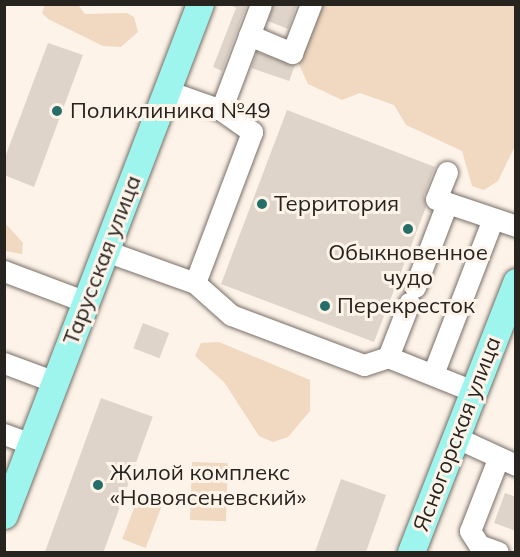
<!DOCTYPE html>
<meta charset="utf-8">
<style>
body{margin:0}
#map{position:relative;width:520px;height:557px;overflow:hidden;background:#fdf3e9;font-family:Mulish,sans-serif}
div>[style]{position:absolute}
.green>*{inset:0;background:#f0d8c1;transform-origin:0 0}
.building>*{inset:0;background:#ded4ca;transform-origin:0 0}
.roads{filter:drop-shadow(0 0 2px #786f67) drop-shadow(0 0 2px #786f67)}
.minor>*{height:21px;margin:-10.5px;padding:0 10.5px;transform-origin:10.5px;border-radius:10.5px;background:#fff}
.major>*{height:27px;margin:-13.5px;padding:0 13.5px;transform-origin:13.5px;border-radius:13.5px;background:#9df5ee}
.dots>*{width:16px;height:16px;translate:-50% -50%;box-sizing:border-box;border:3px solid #fdf3e9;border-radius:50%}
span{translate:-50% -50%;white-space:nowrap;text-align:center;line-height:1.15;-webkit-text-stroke:6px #fdf3e9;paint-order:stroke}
.poi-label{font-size:22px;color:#27231f}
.left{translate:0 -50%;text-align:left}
.street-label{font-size:22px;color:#27231f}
.frame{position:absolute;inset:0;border:6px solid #27231f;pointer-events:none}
</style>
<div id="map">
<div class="green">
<i style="clip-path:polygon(45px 5px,78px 5px,85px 14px,127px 13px,134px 17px,138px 32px,121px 47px,103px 46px,48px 19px,42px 13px)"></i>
<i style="clip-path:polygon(319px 5px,515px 5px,515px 146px,498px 181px,484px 190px,472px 186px,462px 151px,406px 125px,394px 105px,360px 93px,342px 100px,308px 84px,297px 60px)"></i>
<i style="clip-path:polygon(5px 223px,23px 243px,22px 254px,5px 251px)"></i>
<i style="clip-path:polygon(219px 342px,310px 380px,310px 411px,288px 437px,273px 442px,259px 436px,224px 382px,195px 356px,201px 343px)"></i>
<i style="left:192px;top:462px;width:36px;height:58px;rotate:2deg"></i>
<i style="left:138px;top:498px;width:25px;height:44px;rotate:21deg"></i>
</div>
<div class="building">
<i style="clip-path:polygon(229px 4px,247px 4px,222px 71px,213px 67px,236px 8px)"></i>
<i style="clip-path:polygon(273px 4px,297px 4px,288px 29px,268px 21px)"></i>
<i style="clip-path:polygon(48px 43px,83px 55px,34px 187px,4px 175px,4px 160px)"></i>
<i style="left:257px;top:52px;width:40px;height:17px;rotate:19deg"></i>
<i style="clip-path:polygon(287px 110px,435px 167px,424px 195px,426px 207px,374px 342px,221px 284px)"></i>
<i style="left:143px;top:323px;width:28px;height:27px;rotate:21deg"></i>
<i style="left:101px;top:398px;width:55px;height:164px;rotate:20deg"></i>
<i style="clip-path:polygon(341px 479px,386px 495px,366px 552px,315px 552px)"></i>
<i style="clip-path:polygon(505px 493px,516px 497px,516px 531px,494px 523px)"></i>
</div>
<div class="roads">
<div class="minor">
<i style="left:249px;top:35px;width:47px;rotate:22.7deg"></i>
<i style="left:292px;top:53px;width:53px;rotate:-68.8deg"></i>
<i style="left:167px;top:91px;width:57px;rotate:19.4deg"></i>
<i style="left:221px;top:110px;width:38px;rotate:35deg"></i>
<i style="left:252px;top:132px;width:161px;rotate:110.7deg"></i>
<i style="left:221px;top:110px;width:113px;rotate:-69.3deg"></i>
<i style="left:447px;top:172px;width:29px;rotate:112deg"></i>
<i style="left:436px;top:199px;width:84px;rotate:18.6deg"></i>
<i style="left:106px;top:251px;width:95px;rotate:19.8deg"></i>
<i style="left:195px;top:283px;width:48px;rotate:41.6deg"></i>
<i style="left:231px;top:315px;width:142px;rotate:20.6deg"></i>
<i style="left:364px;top:365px;width:25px;rotate:-18deg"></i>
<i style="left:388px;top:357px;width:92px;rotate:21.8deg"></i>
<i style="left:4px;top:271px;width:88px;rotate:20.7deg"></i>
<i style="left:415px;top:287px;width:90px;rotate:-69.1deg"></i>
<i style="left:388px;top:357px;width:58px;rotate:-68.7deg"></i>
<i style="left:4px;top:363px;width:54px;rotate:20.4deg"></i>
<i style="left:433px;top:374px;width:164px;rotate:-68.9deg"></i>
<i style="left:4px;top:434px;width:30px;rotate:20deg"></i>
<i style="left:455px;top:437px;width:67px;rotate:24.7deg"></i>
<i style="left:498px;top:459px;width:77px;rotate:111.3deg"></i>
<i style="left:470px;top:531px;width:17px;rotate:57deg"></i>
<i style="left:479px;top:545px;width:20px;rotate:20deg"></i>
</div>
<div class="major">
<i style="left:4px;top:515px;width:547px;rotate:-69.02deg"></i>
<i style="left:411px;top:552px;width:290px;rotate:-68.7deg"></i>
</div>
</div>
<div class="dots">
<i style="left:57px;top:111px;background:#266f69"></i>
<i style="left:262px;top:204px;background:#266f69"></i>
<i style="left:408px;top:229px;background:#266f69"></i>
<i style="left:325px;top:306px;background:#266f69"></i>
<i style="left:98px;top:485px;background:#266f69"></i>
</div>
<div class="poi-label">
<span class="left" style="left:70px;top:111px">Поликлиника №49</span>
<span class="left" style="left:274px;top:204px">Территория</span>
<span style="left:408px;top:265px">Обыкновенное<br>чудо</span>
<span class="left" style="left:337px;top:306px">Перекресток</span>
<span class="left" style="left:110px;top:485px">Жилой комплекс<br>«Новоясеневский»</span>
</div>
<div class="street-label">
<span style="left:102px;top:260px;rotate:-69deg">Тарусская улица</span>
<span style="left:457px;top:434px;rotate:-69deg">Ясногорская улица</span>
</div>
<div class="frame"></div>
</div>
